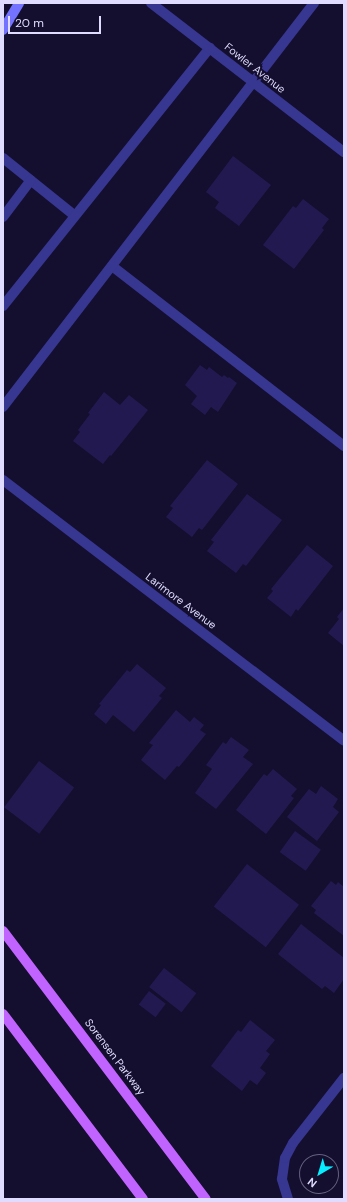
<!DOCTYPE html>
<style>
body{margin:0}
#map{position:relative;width:347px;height:1202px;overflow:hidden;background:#140f2e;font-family:"DM Sans",sans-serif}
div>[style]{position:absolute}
.building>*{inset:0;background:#231951;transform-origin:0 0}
.service>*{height:10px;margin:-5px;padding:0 5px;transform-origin:5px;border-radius:5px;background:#373691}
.minor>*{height:10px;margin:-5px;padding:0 5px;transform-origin:5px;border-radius:5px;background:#373691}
.secondary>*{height:10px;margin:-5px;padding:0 5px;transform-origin:5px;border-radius:5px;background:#7373ff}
.primary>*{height:10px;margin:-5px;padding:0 5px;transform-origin:5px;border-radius:5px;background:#c163ff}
span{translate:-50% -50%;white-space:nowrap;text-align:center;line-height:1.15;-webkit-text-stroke:4px #140f2e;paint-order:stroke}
.street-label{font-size:11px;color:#dfdcff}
.frame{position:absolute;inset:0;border:4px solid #dfdcff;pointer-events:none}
.north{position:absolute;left:299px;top:1154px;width:40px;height:40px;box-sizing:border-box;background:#140f2e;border:1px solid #656182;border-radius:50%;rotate:218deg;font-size:11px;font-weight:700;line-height:16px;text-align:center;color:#dfdcff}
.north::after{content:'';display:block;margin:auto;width:14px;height:18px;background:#08ecff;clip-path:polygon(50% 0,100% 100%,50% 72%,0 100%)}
.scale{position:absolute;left:8px;top:16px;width:93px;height:18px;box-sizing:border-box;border:2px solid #dfdcff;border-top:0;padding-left:5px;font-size:12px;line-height:14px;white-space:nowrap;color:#dfdcff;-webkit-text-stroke:3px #140f2e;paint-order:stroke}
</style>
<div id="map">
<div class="building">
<i style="clip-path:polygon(233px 156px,271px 185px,239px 226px,215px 208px,219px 202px,206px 192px)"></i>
<i style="clip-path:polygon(303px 199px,329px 219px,322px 228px,324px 230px,294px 269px,263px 245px,293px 206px,296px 208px)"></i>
<i style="clip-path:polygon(200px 365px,207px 370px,209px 367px,222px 377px,224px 375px,228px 378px,229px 377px,237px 383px,218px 412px,211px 407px,205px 415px,191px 404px,197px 396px,185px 385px)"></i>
<i style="clip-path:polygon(104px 392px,120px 405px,129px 395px,148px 410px,111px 456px,110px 455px,103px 464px,73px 441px,80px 432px,78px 430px,90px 414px,88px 413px)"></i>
<i style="clip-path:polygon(207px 460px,238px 484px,202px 530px,199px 528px,192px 537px,166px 517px,173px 508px,170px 506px)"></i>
<i style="clip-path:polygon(247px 494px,282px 520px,246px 566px,243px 564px,236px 573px,207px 551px,214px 542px,211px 540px)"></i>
<i style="clip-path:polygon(307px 545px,333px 566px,298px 611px,296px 609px,291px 617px,267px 598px,273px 591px,271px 589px)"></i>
<i style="clip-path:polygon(344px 608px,344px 646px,328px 633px,339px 619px,337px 617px)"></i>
<i style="clip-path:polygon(137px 664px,166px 688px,159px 696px,162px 698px,134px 732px,113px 715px,106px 724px,94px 714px,101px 705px,99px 704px,127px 670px,130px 672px)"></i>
<i style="clip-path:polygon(176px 710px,190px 722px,194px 717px,204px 725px,200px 730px,206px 734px,179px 767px,177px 766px,165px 780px,141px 760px,153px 745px,149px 743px)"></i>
<i style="clip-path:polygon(231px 737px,249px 750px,243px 757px,253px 764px,216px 809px,195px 793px,212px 769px,206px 765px,223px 742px,226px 744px)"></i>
<i style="left:39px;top:761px;width:44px;height:58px;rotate:37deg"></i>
<i style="clip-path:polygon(273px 769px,297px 789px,291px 796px,294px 798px,266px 834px,236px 810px,264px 774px,267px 776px)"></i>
<i style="clip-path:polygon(321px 786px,338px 799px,333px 807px,339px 812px,317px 841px,287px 817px,309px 789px,316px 794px)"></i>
<i style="left:295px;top:831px;width:32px;height:26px;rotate:36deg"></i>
<i style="left:247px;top:864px;width:66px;height:54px;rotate:38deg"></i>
<i style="clip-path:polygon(331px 881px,336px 885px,338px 882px,344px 887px,344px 936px,314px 913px,316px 910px,311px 906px)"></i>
<i style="clip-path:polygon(301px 924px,344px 958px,344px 979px,334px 993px,325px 986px,322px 989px,278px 954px)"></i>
<i style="left:164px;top:968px;width:41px;height:24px;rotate:38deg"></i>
<i style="left:149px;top:991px;width:21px;height:17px;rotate:37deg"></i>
<i style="clip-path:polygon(250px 1020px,275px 1040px,266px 1051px,270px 1054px,260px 1068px,266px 1073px,257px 1085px,250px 1080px,242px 1091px,211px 1066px,238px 1030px,241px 1032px)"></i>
</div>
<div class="service">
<i style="left:3px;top:158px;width:91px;rotate:38.8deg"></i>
<i style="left:3px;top:217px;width:46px;rotate:-52.9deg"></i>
<i style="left:112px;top:266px;width:294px;rotate:37.8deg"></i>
<i style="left:3px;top:306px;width:331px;rotate:-51.3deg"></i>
<i style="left:3px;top:407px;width:510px;rotate:-52.41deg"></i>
</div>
<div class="minor">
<i style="left:151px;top:3px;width:244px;rotate:37.7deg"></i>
<i style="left:3px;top:480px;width:429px;rotate:37.4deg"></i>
<i style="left:288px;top:1199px;width:21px;rotate:-107deg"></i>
<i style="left:282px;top:1179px;width:21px;rotate:-82deg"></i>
<i style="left:285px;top:1158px;width:17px;rotate:-62deg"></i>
<i style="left:293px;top:1143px;width:83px;rotate:-51.9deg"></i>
</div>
<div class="secondary">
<i style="left:3px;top:30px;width:31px;rotate:-59deg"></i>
</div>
<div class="primary">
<i style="left:3px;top:931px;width:336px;rotate:52.9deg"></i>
<i style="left:3px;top:1014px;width:232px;rotate:52.9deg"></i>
</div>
<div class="street-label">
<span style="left:255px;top:68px;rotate:38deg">Fowler Avenue</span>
<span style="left:181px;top:601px;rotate:37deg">Larimore Avenue</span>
<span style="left:115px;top:1057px;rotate:53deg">Sorensen Parkway</span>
</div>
<div class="frame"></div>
<div class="north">N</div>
<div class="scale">20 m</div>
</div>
